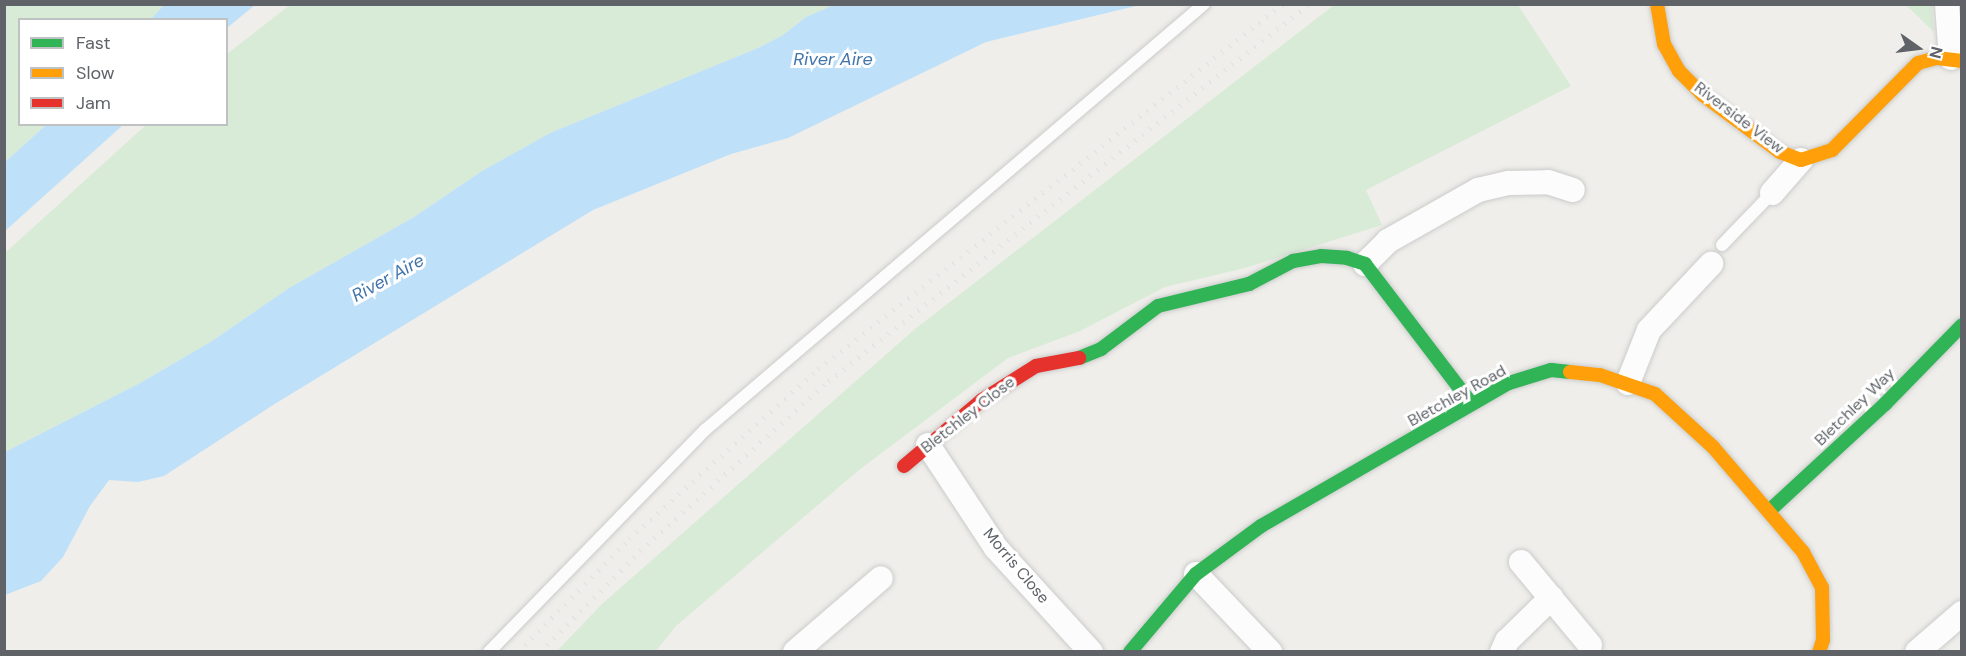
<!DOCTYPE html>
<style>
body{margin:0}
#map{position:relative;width:1966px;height:656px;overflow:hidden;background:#efeeea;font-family:"DM Sans",sans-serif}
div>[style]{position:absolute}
.green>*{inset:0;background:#d8ebd6}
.water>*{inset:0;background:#bfe0f9}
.roads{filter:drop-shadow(0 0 2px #cbcccc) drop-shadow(0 0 2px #cbcccc)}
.lane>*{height:12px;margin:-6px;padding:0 6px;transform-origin:6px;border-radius:6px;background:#fdfcfc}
.street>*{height:24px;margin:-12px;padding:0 12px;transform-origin:12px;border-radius:12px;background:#fdfcfc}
.fast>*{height:14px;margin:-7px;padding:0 7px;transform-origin:7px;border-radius:7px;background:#30b455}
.slow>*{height:14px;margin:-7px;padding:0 7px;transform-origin:7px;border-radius:7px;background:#ff9f0a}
.jam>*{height:14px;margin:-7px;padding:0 7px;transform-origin:7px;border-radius:7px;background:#e5322d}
.rail>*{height:4.5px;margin-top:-2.25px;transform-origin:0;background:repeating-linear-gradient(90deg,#e4e4e4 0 1.5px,transparent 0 9.5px)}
span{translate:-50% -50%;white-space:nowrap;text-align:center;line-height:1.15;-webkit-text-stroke:6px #fff;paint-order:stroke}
.street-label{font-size:16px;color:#5f6368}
.water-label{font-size:18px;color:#4174aa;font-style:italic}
.frame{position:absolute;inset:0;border:6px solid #5f6368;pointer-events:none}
.legend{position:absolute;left:18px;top:18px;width:210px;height:108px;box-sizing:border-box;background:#fff;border:2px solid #bfc1c3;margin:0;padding:8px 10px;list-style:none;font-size:18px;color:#5f6368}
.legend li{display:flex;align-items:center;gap:12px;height:30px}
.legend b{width:30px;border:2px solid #bfc1c3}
.north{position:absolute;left:1888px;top:18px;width:60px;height:60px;-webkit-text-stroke:4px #fff;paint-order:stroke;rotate:104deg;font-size:16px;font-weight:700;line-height:24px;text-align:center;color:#5f6368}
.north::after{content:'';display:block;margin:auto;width:21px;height:27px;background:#5f6368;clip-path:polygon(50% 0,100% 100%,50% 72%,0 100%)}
</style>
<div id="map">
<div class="green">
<i style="clip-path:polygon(5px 5px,165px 5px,151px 19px,20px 20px,20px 124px,46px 125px,5px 162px)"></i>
<i style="clip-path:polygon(290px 5px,836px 5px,806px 17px,783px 35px,758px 48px,550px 133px,482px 171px,414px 217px,289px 288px,212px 341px,140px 383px,5px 452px,5px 253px,146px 125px,226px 124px,227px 54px)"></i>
<i style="clip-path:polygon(1334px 5px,1518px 5px,1571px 86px,1366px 190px,1382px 225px,1245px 268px,1165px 287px,1080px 331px,1008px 358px,859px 470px,676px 626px,656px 651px,556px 652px,602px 604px,915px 329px)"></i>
<i style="clip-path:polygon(1906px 5px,1932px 5px,1934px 32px)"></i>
</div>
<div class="water">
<i style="clip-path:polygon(165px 4px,255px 4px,255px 5px,227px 28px,226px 20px,151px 19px)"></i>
<i style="clip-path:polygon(836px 4px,1140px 5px,986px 42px,788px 138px,731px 154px,593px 210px,273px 405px,164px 476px,138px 482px,109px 480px,90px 506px,63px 557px,41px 581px,5px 595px,5px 452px,140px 383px,212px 341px,289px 288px,414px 217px,482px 171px,550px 133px,758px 48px,783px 35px,806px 17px)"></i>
<i style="clip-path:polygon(46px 125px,123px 125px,5px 231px,5px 162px)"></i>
</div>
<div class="roads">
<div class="lane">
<i style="left:1722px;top:245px;width:72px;rotate:-46.1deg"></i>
<i style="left:489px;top:652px;width:310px;rotate:-45.8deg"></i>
<i style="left:705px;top:430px;width:656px;rotate:-40.49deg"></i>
</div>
<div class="street">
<i style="left:1947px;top:4px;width:54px;rotate:85.8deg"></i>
<i style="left:1772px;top:193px;width:44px;rotate:-48.7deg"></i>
<i style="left:1365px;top:264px;width:33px;rotate:-45deg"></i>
<i style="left:1388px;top:241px;width:103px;rotate:-29.5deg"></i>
<i style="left:1478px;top:190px;width:32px;rotate:-13deg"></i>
<i style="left:1509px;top:183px;width:39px;rotate:-1deg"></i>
<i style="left:1548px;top:182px;width:26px;rotate:18deg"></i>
<i style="left:1628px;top:383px;width:57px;rotate:-68.4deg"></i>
<i style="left:1649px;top:330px;width:91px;rotate:-46.8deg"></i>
<i style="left:928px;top:445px;width:123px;rotate:56.6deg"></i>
<i style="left:996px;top:548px;width:141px;rotate:47.6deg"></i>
<i style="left:1521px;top:562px;width:108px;rotate:50.3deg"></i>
<i style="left:1196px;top:574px;width:108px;rotate:46.5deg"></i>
<i style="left:795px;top:652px;width:113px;rotate:-40.7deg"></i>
<i style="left:1502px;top:652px;width:12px;rotate:-66deg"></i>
<i style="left:1507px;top:641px;width:62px;rotate:-44.3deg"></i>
<i style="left:1917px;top:652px;width:60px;rotate:-40.9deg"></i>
</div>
<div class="fast">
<i style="left:1079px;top:358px;width:24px;rotate:-22deg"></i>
<i style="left:1101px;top:349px;width:71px;rotate:-37deg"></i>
<i style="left:1158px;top:306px;width:94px;rotate:-13.6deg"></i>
<i style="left:1249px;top:284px;width:50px;rotate:-27.6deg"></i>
<i style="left:1293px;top:261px;width:28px;rotate:-10deg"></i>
<i style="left:1321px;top:256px;width:26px;rotate:4deg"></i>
<i style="left:1347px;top:258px;width:19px;rotate:18deg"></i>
<i style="left:1365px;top:264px;width:175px;rotate:52.7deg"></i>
<i style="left:1769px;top:511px;width:158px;rotate:-42.7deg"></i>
<i style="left:1885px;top:404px;width:110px;rotate:-45.7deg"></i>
<i style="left:1130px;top:652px;width:102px;rotate:-49.8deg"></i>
<i style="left:1196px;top:574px;width:81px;rotate:-36.4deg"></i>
<i style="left:1261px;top:526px;width:286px;rotate:-30deg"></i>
<i style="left:1509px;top:383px;width:44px;rotate:-17.2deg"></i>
<i style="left:1551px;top:370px;width:19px;rotate:6deg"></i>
</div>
<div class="slow">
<i style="left:1657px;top:4px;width:41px;rotate:80.1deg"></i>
<i style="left:1664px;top:44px;width:31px;rotate:61deg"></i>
<i style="left:1679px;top:71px;width:34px;rotate:45deg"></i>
<i style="left:1703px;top:95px;width:96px;rotate:36.5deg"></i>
<i style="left:1780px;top:152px;width:22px;rotate:21deg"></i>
<i style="left:1801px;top:160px;width:33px;rotate:-18deg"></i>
<i style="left:1832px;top:150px;width:122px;rotate:-45.3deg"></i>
<i style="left:1918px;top:63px;width:20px;rotate:-15deg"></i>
<i style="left:1937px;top:58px;width:25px;rotate:7deg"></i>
<i style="left:1570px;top:372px;width:30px;rotate:6deg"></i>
<i style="left:1600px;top:375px;width:58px;rotate:19.1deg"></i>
<i style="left:1655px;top:394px;width:79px;rotate:42.4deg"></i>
<i style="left:1713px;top:447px;width:138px;rotate:49.4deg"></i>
<i style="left:1803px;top:552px;width:40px;rotate:62deg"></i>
<i style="left:1822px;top:587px;width:53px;rotate:88.9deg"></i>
<i style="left:1823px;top:640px;width:13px;rotate:108deg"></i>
</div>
<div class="jam">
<i style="left:904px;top:466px;width:102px;rotate:-40.2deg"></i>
<i style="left:982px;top:400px;width:64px;rotate:-32.2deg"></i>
<i style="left:1036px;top:366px;width:44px;rotate:-10.5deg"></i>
</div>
</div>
<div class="rail">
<i style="left:518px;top:652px;width:158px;rotate:-45.5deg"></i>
<i style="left:629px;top:539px;width:254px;rotate:-42deg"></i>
<i style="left:818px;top:369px;width:591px;rotate:-38.13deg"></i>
<i style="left:540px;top:652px;width:142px;rotate:-45.3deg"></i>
<i style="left:640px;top:551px;width:253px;rotate:-42.1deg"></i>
<i style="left:828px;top:381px;width:611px;rotate:-38.09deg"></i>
</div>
<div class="street-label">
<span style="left:1739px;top:118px;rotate:37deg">Riverside View</span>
<span style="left:1457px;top:396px;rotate:-29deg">Bletchley Road</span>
<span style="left:1855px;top:407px;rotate:-44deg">Bletchley Way</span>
<span style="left:968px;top:415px;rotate:-38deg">Bletchley Close</span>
<span style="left:1016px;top:566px;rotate:50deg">Morris Close</span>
</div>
<div class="water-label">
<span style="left:833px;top:59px">River Aire</span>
<span style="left:388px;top:278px;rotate:-29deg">River Aire</span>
</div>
<div class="frame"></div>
<ul class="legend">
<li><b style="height:8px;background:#30b455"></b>Fast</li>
<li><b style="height:8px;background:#ff9f0a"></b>Slow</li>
<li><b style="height:8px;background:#e5322d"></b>Jam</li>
</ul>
<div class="north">N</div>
</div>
